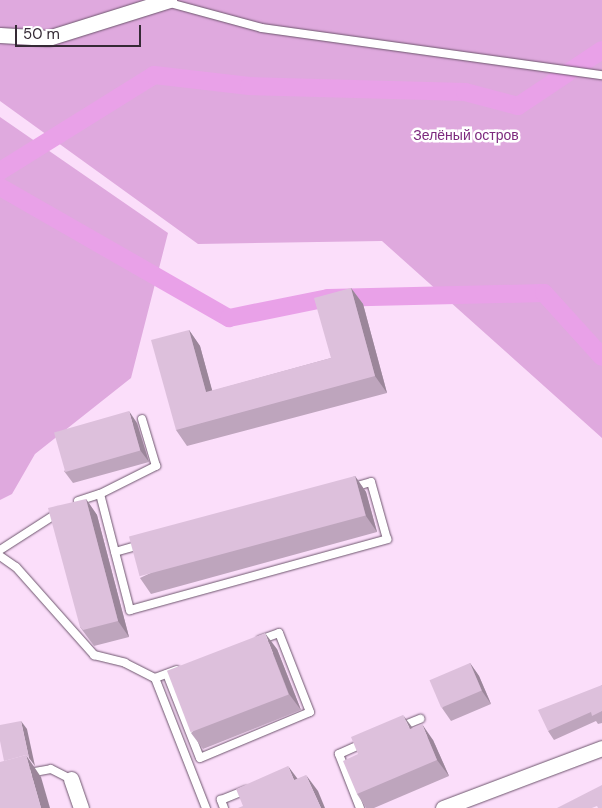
<!DOCTYPE html>
<meta charset="utf-8">
<style>
body{margin:0}
#map{position:relative;width:602px;height:808px;overflow:hidden;background:#fbdefa;font-family:"DM Sans",sans-serif}
div>[style]{position:absolute}
.green>*{inset:0;background:#dfa9de}
.canal>*{height:18px;margin:-9px;padding:0 9px;transform-origin:9px;border-radius:9px;background:#e9a1e8}
.roads{filter:drop-shadow(0 0 1px #6d556d) drop-shadow(0 0 1px #6d556d)}
.lane>*{height:8px;margin:-4px;padding:0 4px;transform-origin:4px;border-radius:4px;background:#fff}
.street>*{height:15px;margin:-7.5px;padding:0 7.5px;transform-origin:7.5px;border-radius:7.5px;background:#fff}
.wall>*{inset:0;background:#bea5bd}
.shaded-wall>*{inset:0;background:#9b869a}
.building>*{inset:0;background:#ddc0dc;transform-origin:0 0}
span{translate:-50% -50%;white-space:nowrap;text-align:center;line-height:1.15;-webkit-text-stroke:5px #fff;paint-order:stroke}
.park-label{font-size:14px;color:#7c297d}
.scale{position:absolute;left:15px;top:25px;width:126px;height:22px;box-sizing:border-box;border:2px solid #352a35;border-top:0;padding-left:6px;font-size:15px;line-height:18px;white-space:nowrap;color:#352a35;-webkit-text-stroke:4px #fff;paint-order:stroke}
</style>
<div id="map">
<div class="green">
<i style="clip-path:polygon(0 0,602px 0,602px 438px,382px 241px,198px 244px,0 101px)"></i>
<i style="clip-path:polygon(0 117px,168px 233px,131px 378px,35px 454px,12px 494px,0 500px)"></i>
</div>
<div class="canal">
<i style="left:0;top:171px;width:181px;rotate:-31.9deg"></i>
<i style="left:154px;top:75px;width:96px;rotate:6.6deg"></i>
<i style="left:249px;top:86px;width:216px;rotate:1.6deg"></i>
<i style="left:465px;top:92px;width:55px;rotate:14.8deg"></i>
<i style="left:518px;top:106px;width:101px;rotate:-33.7deg"></i>
<i style="left:0;top:187px;width:264px;rotate:29.8deg"></i>
<i style="left:229px;top:318px;width:101px;rotate:-11.4deg"></i>
<i style="left:328px;top:298px;width:216px;rotate:-1.3deg"></i>
<i style="left:544px;top:293px;width:86px;rotate:47.8deg"></i>
</div>
<div class="roads">
<div class="lane">
<i style="left:166px;top:2px;width:99px;rotate:15.2deg"></i>
<i style="left:262px;top:28px;width:343px;rotate:7.9deg"></i>
<i style="left:100px;top:494px;width:120px;rotate:75.5deg"></i>
<i style="left:130px;top:610px;width:267px;rotate:-15.4deg"></i>
<i style="left:387px;top:539px;width:59px;rotate:-105.7deg"></i>
<i style="left:371px;top:482px;width:19px;rotate:164deg"></i>
<i style="left:78px;top:501px;width:23px;rotate:-18deg"></i>
<i style="left:100px;top:494px;width:63px;rotate:-26.6deg"></i>
<i style="left:156px;top:466px;width:49px;rotate:-106.6deg"></i>
<i style="left:0;top:550px;width:70px;rotate:-32.8deg"></i>
<i style="left:115px;top:552px;width:26px;rotate:-16deg"></i>
<i style="left:0;top:556px;width:19px;rotate:35deg"></i>
<i style="left:16px;top:567px;width:118px;rotate:48.4deg"></i>
<i style="left:94px;top:655px;width:32px;rotate:14deg"></i>
<i style="left:125px;top:663px;width:34px;rotate:27deg"></i>
<i style="left:155px;top:678px;width:140px;rotate:68.6deg"></i>
<i style="left:167px;top:674px;width:90px;rotate:68.6deg"></i>
<i style="left:200px;top:758px;width:119px;rotate:-22.7deg"></i>
<i style="left:310px;top:712px;width:85px;rotate:-111.4deg"></i>
<i style="left:279px;top:633px;width:20px;rotate:160deg"></i>
<i style="left:155px;top:678px;width:23px;rotate:-20deg"></i>
<i style="left:400px;top:727px;width:22px;rotate:-22deg"></i>
<i style="left:29px;top:773px;width:22px;rotate:-10deg"></i>
<i style="left:51px;top:769px;width:22px;rotate:27deg"></i>
<i style="left:224px;top:808px;width:9px;rotate:-111deg"></i>
<i style="left:221px;top:800px;width:27px;rotate:-22deg"></i>
<i style="left:360px;top:808px;width:58px;rotate:-111.3deg"></i>
<i style="left:339px;top:754px;width:27px;rotate:-24deg"></i>
</div>
<div class="street">
<i style="left:0;top:35px;width:48px;rotate:3.6deg"></i>
<i style="left:48px;top:38px;width:127px;rotate:-17.4deg"></i>
<i style="left:71px;top:779px;width:31px;rotate:71deg"></i>
<i style="left:443px;top:808px;width:170px;rotate:-20.7deg"></i>
</div>
</div>
<div class="wall">
<i style="clip-path:polygon(351px 288px,363px 304px,387px 393px,187px 446px,176px 430px,189px 330px,200px 346px,212px 391px,331px 358px)"></i>
<i style="clip-path:polygon(137px 423px,149px 462px,73px 483px,64px 471px)"></i>
<i style="clip-path:polygon(355px 476px,366px 492px,377px 532px,151px 594px,140px 578px)"></i>
<i style="clip-path:polygon(86px 499px,97px 515px,129px 637px,94px 646px,80px 627px)"></i>
<i style="clip-path:polygon(277px 649px,301px 710px,203px 749px,191px 733px)"></i>
<i style="clip-path:polygon(470px 663px,479px 676px,491px 704px,451px 721px,442px 708px)"></i>
<i style="clip-path:polygon(602px 685px,602px 723px,598px 724px,596px 721px,554px 740px,548px 731px)"></i>
<i style="clip-path:polygon(412px 728px,433px 740px,449px 776px,374px 808px,366px 808px,357px 794px,358px 754px)"></i>
</div>
<div class="shaded-wall">
<i style="clip-path:polygon(351px 288px,363px 304px,387px 393px,375px 376px)"></i>
<i style="clip-path:polygon(189px 330px,200px 346px,217px 408px,206px 392px)"></i>
<i style="clip-path:polygon(129px 411px,137px 423px,149px 462px,140px 450px)"></i>
<i style="clip-path:polygon(355px 476px,366px 492px,377px 532px,366px 516px)"></i>
<i style="clip-path:polygon(86px 499px,97px 515px,129px 637px,118px 621px)"></i>
<i style="clip-path:polygon(265px 633px,277px 649px,301px 710px,289px 694px)"></i>
<i style="clip-path:polygon(470px 663px,479px 676px,491px 704px,482px 691px)"></i>
<i style="clip-path:polygon(403px 715px,415px 731px,410px 729px)"></i>
<i style="clip-path:polygon(21px 721px,27px 729px,35px 766px,29px 758px)"></i>
<i style="clip-path:polygon(422px 724px,433px 740px,449px 776px,437px 760px)"></i>
<i style="clip-path:polygon(26px 755px,41px 777px,50px 808px,41px 808px)"></i>
<i style="clip-path:polygon(288px 766px,300px 782px,294px 780px)"></i>
<i style="clip-path:polygon(306px 775px,318px 791px,325px 808px,321px 808px)"></i>
</div>
<div class="building">
<i style="clip-path:polygon(351px 288px,375px 376px,176px 430px,151px 340px,189px 330px,206px 392px,331px 358px,314px 298px)"></i>
<i style="left:129px;top:411px;width:41px;height:78px;rotate:74deg"></i>
<i style="left:355px;top:476px;width:41px;height:234px;rotate:75deg"></i>
<i style="clip-path:polygon(86px 499px,118px 621px,83px 630px,80px 627px,48px 508px)"></i>
<i style="left:265px;top:633px;width:66px;height:105px;rotate:69deg"></i>
<i style="left:470px;top:663px;width:30px;height:44px;rotate:67deg"></i>
<i style="clip-path:polygon(602px 685px,602px 711px,592px 716px,591px 712px,548px 731px,538px 710px)"></i>
<i style="clip-path:polygon(403px 715px,410px 729px,422px 724px,437px 760px,357px 794px,343px 761px,358px 754px,351px 737px)"></i>
<i style="clip-path:polygon(21px 721px,29px 758px,26px 755px,4px 761px,0 741px,0 725px)"></i>
<i style="clip-path:polygon(26px 755px,41px 808px,0 808px,0 762px)"></i>
<i style="clip-path:polygon(288px 766px,294px 780px,306px 775px,321px 808px,238px 808px,243px 806px,236px 789px)"></i>
<i style="clip-path:polygon(602px 785px,602px 808px,598px 808px,597px 806px,592px 808px,557px 808px)"></i>
</div>
<div class="park-label">
<span style="left:466px;top:135px">Зелёный остров</span>
</div>
<div class="scale">50 m</div>
</div>
